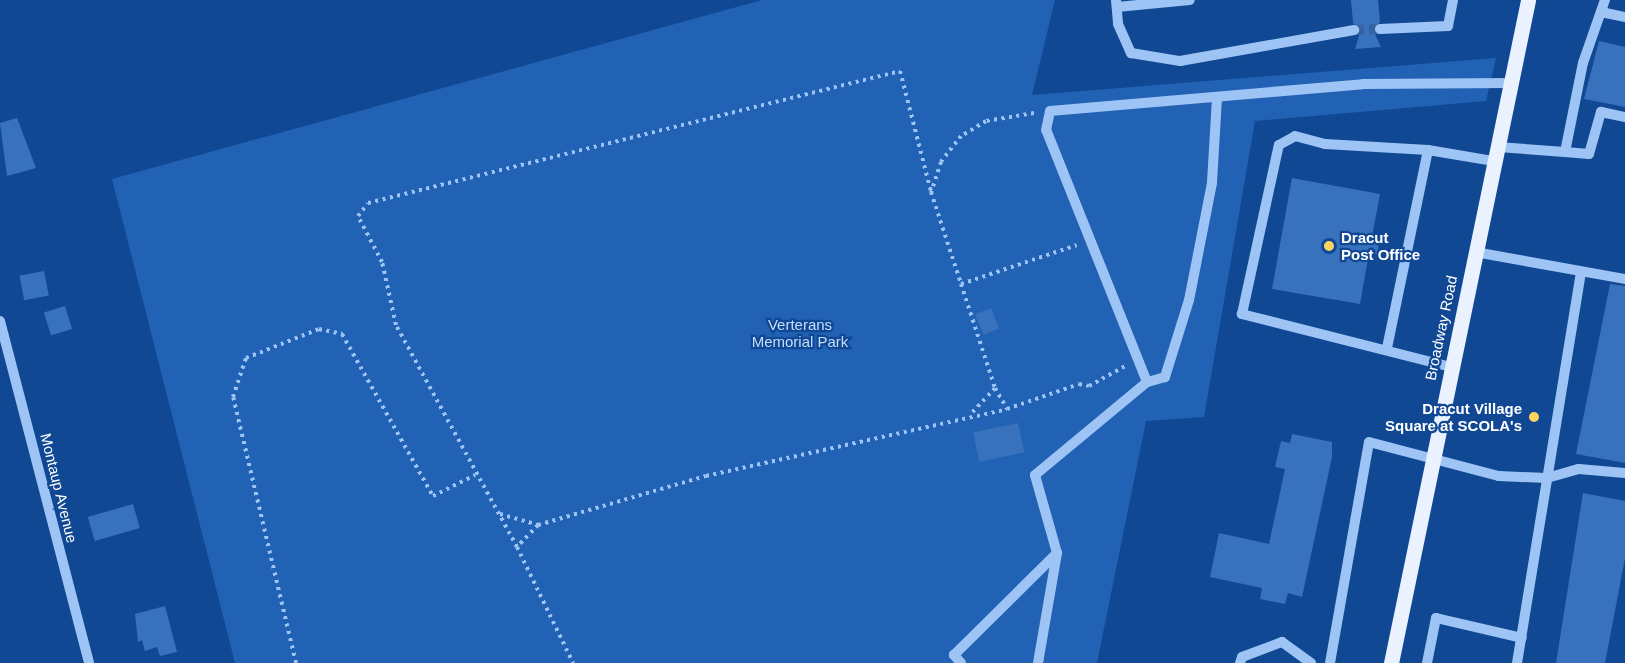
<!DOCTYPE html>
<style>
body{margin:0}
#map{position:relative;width:1625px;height:663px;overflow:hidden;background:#104894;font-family:Helvetica,sans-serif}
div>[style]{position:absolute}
.green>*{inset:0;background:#2162b4}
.building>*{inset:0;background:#3872bd;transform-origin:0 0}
.minor-tunnel>*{height:10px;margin-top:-5px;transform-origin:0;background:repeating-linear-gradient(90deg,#3463a4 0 10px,transparent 0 15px)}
.path>*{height:4px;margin-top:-2px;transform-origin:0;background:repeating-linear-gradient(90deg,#9dc4f4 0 3px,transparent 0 7.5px)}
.minor>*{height:10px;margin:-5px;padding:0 5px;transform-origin:5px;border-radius:5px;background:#9dc4f4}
.major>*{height:15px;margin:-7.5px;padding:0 7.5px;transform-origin:7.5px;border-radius:7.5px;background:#eaf2ff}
.dots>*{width:16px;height:16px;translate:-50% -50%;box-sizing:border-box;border:3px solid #104894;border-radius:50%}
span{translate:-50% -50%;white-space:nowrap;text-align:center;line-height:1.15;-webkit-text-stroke:4.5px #104894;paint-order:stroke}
.poi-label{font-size:15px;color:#fff;font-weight:700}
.left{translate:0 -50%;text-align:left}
.right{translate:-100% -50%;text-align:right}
.park-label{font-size:15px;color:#c5defe}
.street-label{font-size:15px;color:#fff}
</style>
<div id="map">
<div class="green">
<i style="clip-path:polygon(762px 0,1055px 0,1032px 95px,1496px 58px,1486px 101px,1255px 121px,1204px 417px,1146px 421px,1097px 663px,235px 663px,112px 179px)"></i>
</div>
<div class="building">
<i style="clip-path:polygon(1351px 0,1378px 0,1380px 22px,1373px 30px,1381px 47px,1355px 49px,1361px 29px,1353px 23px)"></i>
<i style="clip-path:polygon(1599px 41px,1625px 47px,1625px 107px,1584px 99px)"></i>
<i style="clip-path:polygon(17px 118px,36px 168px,7px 176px,0 123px)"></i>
<i style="clip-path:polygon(1292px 178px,1380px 194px,1372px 237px,1380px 238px,1377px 255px,1369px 253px,1360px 304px,1272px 289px)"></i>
<i style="left:44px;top:271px;width:25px;height:25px;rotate:79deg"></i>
<i style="clip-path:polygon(1610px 284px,1625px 286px,1625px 463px,1576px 454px)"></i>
<i style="left:65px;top:306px;width:24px;height:22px;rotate:73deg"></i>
<i style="left:991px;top:308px;width:22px;height:17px;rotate:68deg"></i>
<i style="left:1018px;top:423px;width:30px;height:46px;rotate:78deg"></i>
<i style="clip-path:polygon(1292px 434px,1332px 442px,1332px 457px,1302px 597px,1288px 593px,1285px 604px,1260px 599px,1262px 588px,1210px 577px,1219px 533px,1269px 544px,1285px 469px,1275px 467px,1281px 441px,1290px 443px)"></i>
<i style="clip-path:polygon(1583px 493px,1625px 501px,1625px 558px,1605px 663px,1556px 663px)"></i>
<i style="left:133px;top:504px;width:25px;height:47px;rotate:74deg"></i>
<i style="clip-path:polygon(165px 606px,177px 652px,160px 656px,157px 647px,145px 651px,142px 640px,138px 642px,135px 614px)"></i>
</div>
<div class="minor-tunnel">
<i style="left:1354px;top:30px;width:26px;rotate:-2deg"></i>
</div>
<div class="path">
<i style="left:1034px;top:113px;width:49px;rotate:170.5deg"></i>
<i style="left:986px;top:121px;width:29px;rotate:149deg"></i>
<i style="left:961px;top:136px;width:33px;rotate:128deg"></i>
<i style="left:941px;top:162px;width:32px;rotate:108deg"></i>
<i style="left:931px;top:192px;width:97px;rotate:71.9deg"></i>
<i style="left:961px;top:284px;width:122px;rotate:-18.6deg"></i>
<i style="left:961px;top:284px;width:109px;rotate:71.9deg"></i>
<i style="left:995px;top:388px;width:34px;rotate:133deg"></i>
<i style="left:995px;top:388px;width:24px;rotate:60deg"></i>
<i style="left:500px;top:514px;width:40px;rotate:16deg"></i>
<i style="left:538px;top:525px;width:30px;rotate:134deg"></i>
<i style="left:517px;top:547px;width:129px;rotate:64.2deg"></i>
<i style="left:538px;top:525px;width:175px;rotate:-16.3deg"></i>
<i style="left:706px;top:476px;width:308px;rotate:-12.5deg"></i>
<i style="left:1007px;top:409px;width:76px;rotate:-19.1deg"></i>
<i style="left:1079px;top:384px;width:10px;rotate:11deg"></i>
<i style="left:1089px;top:386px;width:43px;rotate:-28.9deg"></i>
<i style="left:517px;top:547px;width:253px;rotate:-118.6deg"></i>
<i style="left:396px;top:325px;width:65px;rotate:-102.5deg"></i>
<i style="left:382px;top:262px;width:52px;rotate:-117.6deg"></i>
<i style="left:358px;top:216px;width:16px;rotate:-52deg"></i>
<i style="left:368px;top:203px;width:548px;rotate:-13.93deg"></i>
<i style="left:900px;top:71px;width:125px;rotate:75.6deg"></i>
<i style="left:296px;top:663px;width:273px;rotate:-103.3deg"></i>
<i style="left:233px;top:397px;width:41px;rotate:-71.6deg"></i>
<i style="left:246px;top:358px;width:79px;rotate:-21.7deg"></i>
<i style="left:319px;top:329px;width:24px;rotate:12deg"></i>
<i style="left:342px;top:334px;width:186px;rotate:60.7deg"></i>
<i style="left:433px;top:496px;width:47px;rotate:-26.6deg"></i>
</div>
<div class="minor">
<i style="left:1116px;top:0;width:24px;rotate:85deg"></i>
<i style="left:1118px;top:24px;width:32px;rotate:66deg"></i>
<i style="left:1131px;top:53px;width:50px;rotate:9.3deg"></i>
<i style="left:1180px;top:61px;width:177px;rotate:-10.1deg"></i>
<i style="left:1117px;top:7px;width:73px;rotate:-5.5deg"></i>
<i style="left:1601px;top:12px;width:25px;rotate:12deg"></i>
<i style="left:1380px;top:29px;width:68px;rotate:-2.5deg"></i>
<i style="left:1448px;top:26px;width:26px;rotate:-79deg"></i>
<i style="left:1217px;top:98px;width:85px;rotate:93.4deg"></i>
<i style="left:1212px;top:183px;width:119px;rotate:101.1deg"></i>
<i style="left:1189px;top:300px;width:81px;rotate:107.3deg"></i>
<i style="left:1165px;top:377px;width:19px;rotate:164deg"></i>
<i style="left:1147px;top:382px;width:271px;rotate:-111.8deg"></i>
<i style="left:1046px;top:130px;width:19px;rotate:-78deg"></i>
<i style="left:1050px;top:111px;width:314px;rotate:-4.9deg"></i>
<i style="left:1363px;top:84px;width:148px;rotate:-0.4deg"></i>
<i style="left:1498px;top:147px;width:67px;rotate:4.3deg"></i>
<i style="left:1565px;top:152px;width:91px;rotate:-78.6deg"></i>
<i style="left:1583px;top:63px;width:67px;rotate:-70.8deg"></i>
<i style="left:1565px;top:152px;width:24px;rotate:5deg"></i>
<i style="left:1589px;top:154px;width:44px;rotate:-74.1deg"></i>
<i style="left:1601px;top:112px;width:25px;rotate:12deg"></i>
<i style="left:1475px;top:252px;width:152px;rotate:10.2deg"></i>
<i style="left:0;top:321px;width:353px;rotate:75.4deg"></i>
<i style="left:1387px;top:348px;width:202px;rotate:-78.3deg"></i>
<i style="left:1451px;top:367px;width:216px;rotate:-165.8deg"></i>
<i style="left:1242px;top:314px;width:173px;rotate:-77.7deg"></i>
<i style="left:1279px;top:145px;width:18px;rotate:-29deg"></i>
<i style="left:1295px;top:136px;width:31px;rotate:15deg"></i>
<i style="left:1325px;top:144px;width:103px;rotate:3.3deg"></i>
<i style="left:1428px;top:150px;width:67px;rotate:9.5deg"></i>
<i style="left:961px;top:663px;width:11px;rotate:-131deg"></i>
<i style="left:954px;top:655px;width:145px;rotate:-44.7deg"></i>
<i style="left:1038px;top:663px;width:112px;rotate:-80.2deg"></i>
<i style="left:1057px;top:553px;width:81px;rotate:-105.8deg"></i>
<i style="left:1035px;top:475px;width:146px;rotate:-39.7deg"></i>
<i style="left:1240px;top:663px;width:6px;rotate:-72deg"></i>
<i style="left:1242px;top:657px;width:43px;rotate:-20.6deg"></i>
<i style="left:1282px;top:642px;width:36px;rotate:36deg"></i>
<i style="left:1330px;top:663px;width:224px;rotate:-80deg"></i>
<i style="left:1369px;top:442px;width:134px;rotate:14.7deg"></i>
<i style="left:1499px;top:476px;width:48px;rotate:2.4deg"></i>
<i style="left:1547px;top:478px;width:33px;rotate:-16deg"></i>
<i style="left:1579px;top:469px;width:46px;rotate:5deg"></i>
<i style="left:1427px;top:663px;width:46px;rotate:-78.7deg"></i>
<i style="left:1436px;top:618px;width:88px;rotate:13.1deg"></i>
<i style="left:1517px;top:663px;width:394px;rotate:-80.7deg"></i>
</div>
<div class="major">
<i style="left:1391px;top:663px;width:677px;rotate:-78.32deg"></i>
</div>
<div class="dots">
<i style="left:1329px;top:246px;background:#ffd360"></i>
<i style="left:1534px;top:417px;background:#ffd360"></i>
</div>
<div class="poi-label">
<span class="left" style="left:1341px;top:246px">Dracut<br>Post Office</span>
<span class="right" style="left:1522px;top:417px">Dracut Village<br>Square at SCOLA's</span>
</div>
<div class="park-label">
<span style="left:800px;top:333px">Verterans<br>Memorial Park</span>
</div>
<div class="street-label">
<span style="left:1441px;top:328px;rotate:-78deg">Broadway Road</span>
<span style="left:59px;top:488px;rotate:76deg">Montaup Avenue</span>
</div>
</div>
